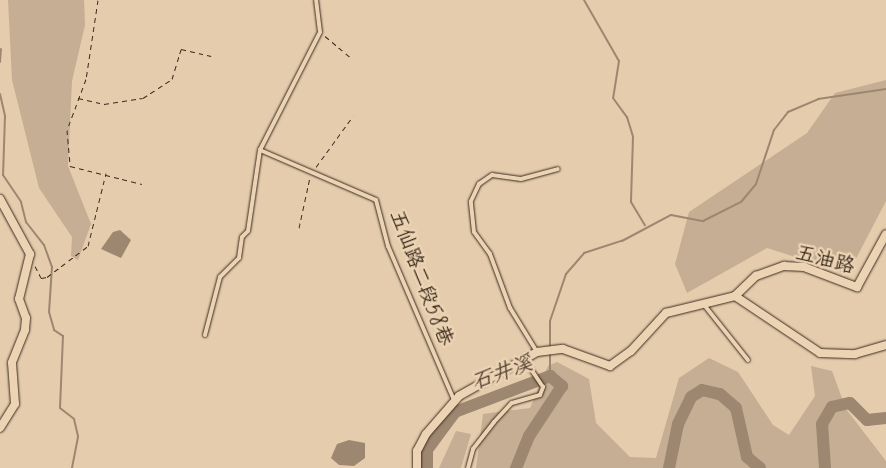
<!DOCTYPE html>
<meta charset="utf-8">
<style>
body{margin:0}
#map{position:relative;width:886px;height:468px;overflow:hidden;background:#e4ccad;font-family:Mynerve,"LXGW WenKai TC",sans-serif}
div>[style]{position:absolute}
.green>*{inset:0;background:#c5ae93}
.water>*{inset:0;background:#9d8770}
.stream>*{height:2px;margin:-1px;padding:0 1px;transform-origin:1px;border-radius:1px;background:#9d8770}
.river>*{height:12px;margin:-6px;padding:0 6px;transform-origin:6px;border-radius:6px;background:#9d8770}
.path>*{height:1px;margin-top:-0.5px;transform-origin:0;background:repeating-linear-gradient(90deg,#3b2a1e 0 5px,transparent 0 9px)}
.roads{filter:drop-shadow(0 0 1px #3b2a1e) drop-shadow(0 0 1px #3b2a1e)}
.lane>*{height:4px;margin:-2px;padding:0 2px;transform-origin:2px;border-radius:2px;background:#ebd3b3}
.street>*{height:8px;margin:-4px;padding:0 4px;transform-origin:4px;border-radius:4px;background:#ebd3b3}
span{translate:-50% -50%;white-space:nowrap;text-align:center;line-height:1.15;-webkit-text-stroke:5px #ebd3b3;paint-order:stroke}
.street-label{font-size:20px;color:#3b2a1e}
.water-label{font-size:21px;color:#544132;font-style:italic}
</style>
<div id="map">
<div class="green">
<i style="clip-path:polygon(8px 0,84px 0,85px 25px,72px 81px,68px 166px,91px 224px,78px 260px,71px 256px,72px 237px,39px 188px,12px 80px)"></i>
<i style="clip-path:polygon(886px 80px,886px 201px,848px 274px,767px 248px,687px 293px,675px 264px,689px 212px,807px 133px,835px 93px)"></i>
<i style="clip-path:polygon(709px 358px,738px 372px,773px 425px,789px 435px,815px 396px,811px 366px,832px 371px,846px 409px,886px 461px,886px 468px,476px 468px,483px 414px,530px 408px,548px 366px,557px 362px,589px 379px,596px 423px,630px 457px,656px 458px,679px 378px)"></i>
<i style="clip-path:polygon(456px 431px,471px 434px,461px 468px,439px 468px)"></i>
</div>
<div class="water">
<i style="clip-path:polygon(120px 230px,131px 240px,121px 258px,101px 249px,113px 232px)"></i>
<i style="clip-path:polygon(349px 440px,365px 443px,365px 458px,354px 466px,339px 465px,331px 458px,337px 444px)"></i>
</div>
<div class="stream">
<i style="left:584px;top:0;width:70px;rotate:60.2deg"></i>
<i style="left:619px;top:61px;width:37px;rotate:99deg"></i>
<i style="left:613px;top:98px;width:24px;rotate:54deg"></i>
<i style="left:627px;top:117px;width:21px;rotate:73deg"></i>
<i style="left:633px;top:137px;width:65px;rotate:91.8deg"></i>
<i style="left:631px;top:202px;width:27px;rotate:59deg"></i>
<i style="left:0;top:62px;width:13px;rotate:-86deg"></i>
<i style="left:0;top:94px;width:23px;rotate:77deg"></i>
<i style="left:5px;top:116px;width:59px;rotate:91.9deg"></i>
<i style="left:3px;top:175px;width:32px;rotate:56deg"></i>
<i style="left:21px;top:202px;width:21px;rotate:76deg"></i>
<i style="left:26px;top:222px;width:29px;rotate:52deg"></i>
<i style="left:44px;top:245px;width:23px;rotate:70deg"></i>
<i style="left:52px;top:267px;width:45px;rotate:93.8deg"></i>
<i style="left:49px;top:312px;width:19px;rotate:74deg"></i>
<i style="left:54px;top:330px;width:11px;rotate:34deg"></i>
<i style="left:63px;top:336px;width:72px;rotate:92.4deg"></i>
<i style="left:60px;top:408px;width:18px;rotate:38deg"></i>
<i style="left:74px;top:419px;width:18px;rotate:77deg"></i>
<i style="left:78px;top:437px;width:32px;rotate:101deg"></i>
<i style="left:550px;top:348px;width:27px;rotate:-90deg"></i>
<i style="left:550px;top:321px;width:50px;rotate:-71.2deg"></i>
<i style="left:566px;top:274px;width:28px;rotate:-49deg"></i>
<i style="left:584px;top:253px;width:40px;rotate:-18deg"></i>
<i style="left:622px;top:241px;width:55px;rotate:-28deg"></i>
<i style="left:671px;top:215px;width:33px;rotate:11deg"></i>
<i style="left:703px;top:221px;width:42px;rotate:-26.6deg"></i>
<i style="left:741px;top:202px;width:23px;rotate:-50deg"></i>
<i style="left:756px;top:184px;width:57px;rotate:-71.6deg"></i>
<i style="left:774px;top:130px;width:23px;rotate:-52deg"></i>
<i style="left:788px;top:112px;width:33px;rotate:-23deg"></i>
<i style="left:818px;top:99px;width:69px;rotate:-8.4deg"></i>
<i style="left:550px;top:352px;width:24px;rotate:90deg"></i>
</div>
<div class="river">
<i style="left:427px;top:468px;width:18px;rotate:-90deg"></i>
<i style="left:427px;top:450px;width:47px;rotate:-53.6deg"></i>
<i style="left:455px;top:412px;width:102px;rotate:-20.8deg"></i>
<i style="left:550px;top:376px;width:16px;rotate:40deg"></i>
<i style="left:562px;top:386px;width:60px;rotate:123.4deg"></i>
<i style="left:529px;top:436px;width:35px;rotate:112deg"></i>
<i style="left:669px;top:468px;width:45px;rotate:-78.4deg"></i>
<i style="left:678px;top:424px;width:30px;rotate:-64deg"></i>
<i style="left:691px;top:397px;width:13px;rotate:-32deg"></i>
<i style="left:702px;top:390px;width:18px;rotate:13deg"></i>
<i style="left:720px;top:394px;width:21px;rotate:41deg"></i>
<i style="left:736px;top:408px;width:50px;rotate:77.3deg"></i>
<i style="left:747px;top:457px;width:17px;rotate:40deg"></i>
<i style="left:825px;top:468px;width:44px;rotate:-93.9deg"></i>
<i style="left:822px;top:424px;width:20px;rotate:-60deg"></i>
<i style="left:832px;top:407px;width:18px;rotate:-13deg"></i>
<i style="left:850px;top:403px;width:24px;rotate:45deg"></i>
<i style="left:867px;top:420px;width:19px;rotate:-6deg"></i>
</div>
<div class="path">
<i style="left:98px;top:0;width:80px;rotate:98.6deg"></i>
<i style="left:86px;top:79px;width:54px;rotate:110.4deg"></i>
<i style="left:67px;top:130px;width:36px;rotate:85deg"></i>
<i style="left:70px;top:166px;width:74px;rotate:14deg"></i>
<i style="left:325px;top:36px;width:34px;rotate:40deg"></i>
<i style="left:78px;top:98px;width:27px;rotate:13deg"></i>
<i style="left:104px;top:104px;width:39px;rotate:-9deg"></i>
<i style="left:143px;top:98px;width:35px;rotate:-33deg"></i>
<i style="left:172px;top:79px;width:31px;rotate:-73deg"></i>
<i style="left:181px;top:49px;width:31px;rotate:13deg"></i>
<i style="left:316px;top:167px;width:63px;rotate:-54deg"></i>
<i style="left:299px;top:228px;width:52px;rotate:-77.8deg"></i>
<i style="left:35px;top:266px;width:13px;rotate:63deg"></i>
<i style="left:41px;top:278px;width:6px;rotate:-9deg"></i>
<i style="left:47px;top:277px;width:51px;rotate:-37.1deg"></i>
<i style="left:88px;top:246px;width:75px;rotate:-76.1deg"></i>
</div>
<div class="roads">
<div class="lane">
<i style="left:260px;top:150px;width:126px;rotate:23.3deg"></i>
<i style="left:376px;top:200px;width:48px;rotate:75.4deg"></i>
<i style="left:388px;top:246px;width:168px;rotate:66.8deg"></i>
<i style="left:705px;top:306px;width:69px;rotate:51.5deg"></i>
<i style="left:205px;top:335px;width:60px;rotate:-75.5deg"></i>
<i style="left:220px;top:277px;width:27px;rotate:-45deg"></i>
<i style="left:239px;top:258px;width:21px;rotate:-82deg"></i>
<i style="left:242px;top:237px;width:8px;rotate:-45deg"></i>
<i style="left:248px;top:231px;width:82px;rotate:-81.6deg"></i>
<i style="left:260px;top:150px;width:132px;rotate:-63deg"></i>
<i style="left:320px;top:32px;width:32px;rotate:-97deg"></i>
<i style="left:537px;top:352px;width:52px;rotate:-121.5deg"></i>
<i style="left:510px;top:308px;width:58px;rotate:-110.3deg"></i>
<i style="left:490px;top:254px;width:27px;rotate:-126deg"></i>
<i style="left:474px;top:232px;width:31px;rotate:-96deg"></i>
<i style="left:471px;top:201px;width:19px;rotate:-65deg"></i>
<i style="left:479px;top:184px;width:16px;rotate:-35deg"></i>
<i style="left:492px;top:175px;width:29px;rotate:8deg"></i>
<i style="left:521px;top:179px;width:38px;rotate:-15deg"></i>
<i style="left:468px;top:468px;width:20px;rotate:-75deg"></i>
<i style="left:473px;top:449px;width:34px;rotate:-52deg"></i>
<i style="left:494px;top:422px;width:26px;rotate:-47deg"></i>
<i style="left:512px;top:403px;width:29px;rotate:-16deg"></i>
<i style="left:540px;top:395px;width:9px;rotate:-69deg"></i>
<i style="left:543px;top:387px;width:32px;rotate:-124deg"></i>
</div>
<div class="street">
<i style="left:0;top:199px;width:63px;rotate:61.4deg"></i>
<i style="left:30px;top:254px;width:46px;rotate:103.7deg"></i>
<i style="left:19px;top:299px;width:20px;rotate:70deg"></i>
<i style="left:26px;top:318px;width:12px;rotate:95deg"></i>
<i style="left:25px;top:330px;width:35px;rotate:112deg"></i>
<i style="left:12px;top:363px;width:41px;rotate:85.8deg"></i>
<i style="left:15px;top:404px;width:28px;rotate:122deg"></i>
<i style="left:735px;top:296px;width:102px;rotate:33.8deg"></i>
<i style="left:820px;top:353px;width:35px;rotate:2deg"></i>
<i style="left:855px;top:354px;width:32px;rotate:-16deg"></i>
<i style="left:417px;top:468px;width:17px;rotate:-90deg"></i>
<i style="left:417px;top:451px;width:19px;rotate:-62deg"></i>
<i style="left:426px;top:434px;width:50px;rotate:-49deg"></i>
<i style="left:459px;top:396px;width:90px;rotate:-29.4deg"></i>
<i style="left:537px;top:352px;width:26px;rotate:-7deg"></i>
<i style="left:563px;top:349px;width:50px;rotate:19.9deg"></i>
<i style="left:610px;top:366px;width:26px;rotate:-36deg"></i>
<i style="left:631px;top:351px;width:52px;rotate:-47.4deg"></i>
<i style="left:666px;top:313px;width:71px;rotate:-13.8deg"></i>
<i style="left:735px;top:296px;width:29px;rotate:-44deg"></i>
<i style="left:756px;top:276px;width:30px;rotate:-20deg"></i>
<i style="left:784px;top:266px;width:20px;rotate:3deg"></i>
<i style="left:804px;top:267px;width:57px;rotate:20.7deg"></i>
<i style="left:857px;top:287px;width:60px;rotate:-61.3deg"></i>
</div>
</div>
<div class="street-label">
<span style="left:825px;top:260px;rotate:14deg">五油路</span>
<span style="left:421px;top:278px;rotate:69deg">五仙路二段58巷</span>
</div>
<div class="water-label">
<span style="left:502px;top:373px;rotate:-20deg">石井溪</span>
</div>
</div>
